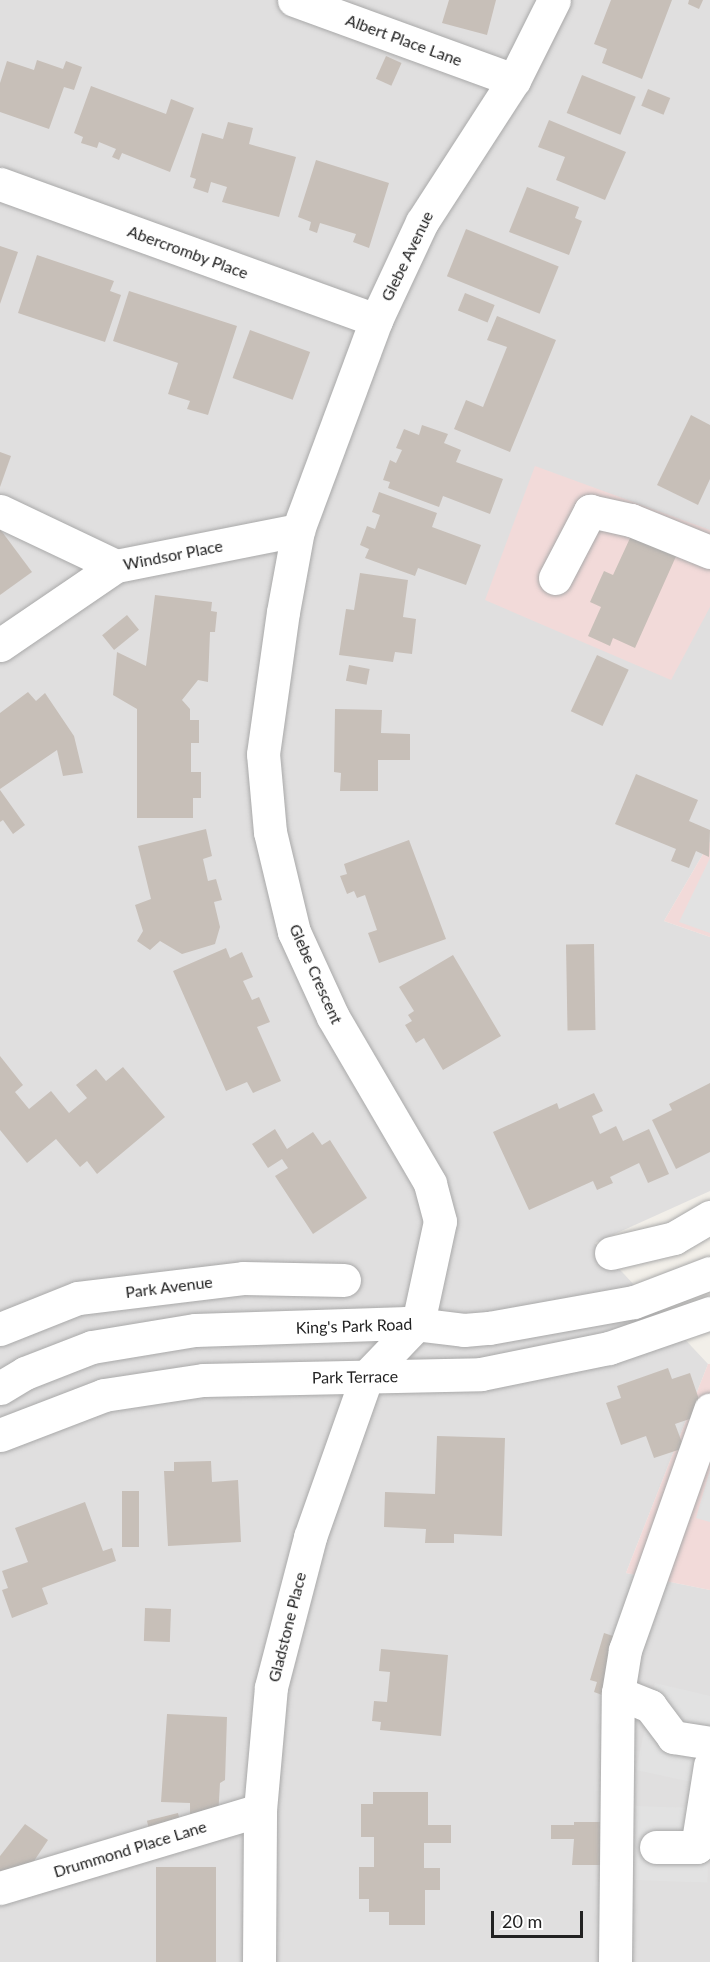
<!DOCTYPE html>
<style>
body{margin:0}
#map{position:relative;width:710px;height:1962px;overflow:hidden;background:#f2efe9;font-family:Lato,sans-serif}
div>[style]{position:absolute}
.residential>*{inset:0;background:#e0dfdf}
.commercial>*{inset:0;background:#f2dad9}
.parking>*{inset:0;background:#e2e2e2;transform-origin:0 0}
.building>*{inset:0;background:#c7bfb8;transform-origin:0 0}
.roads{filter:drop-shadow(0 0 2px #a9a9a9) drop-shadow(0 0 2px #a9a9a9)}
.minor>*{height:33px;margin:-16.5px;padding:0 16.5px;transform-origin:16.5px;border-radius:16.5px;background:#fff}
span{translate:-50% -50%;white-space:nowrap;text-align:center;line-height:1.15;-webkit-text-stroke:5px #fff;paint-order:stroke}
.street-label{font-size:16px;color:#222}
.scale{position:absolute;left:491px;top:1911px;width:92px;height:27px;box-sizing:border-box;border:3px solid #222;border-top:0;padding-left:8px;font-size:18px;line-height:21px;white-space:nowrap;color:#222;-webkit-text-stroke:4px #fff;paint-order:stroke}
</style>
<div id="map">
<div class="residential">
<i style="clip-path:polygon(0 0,710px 0,710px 842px,664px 921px,710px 937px,710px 1191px,595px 1243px,708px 1364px,626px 1573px,710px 1590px,710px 1962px,0 1962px)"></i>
</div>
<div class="commercial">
<i style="clip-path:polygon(535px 466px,710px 530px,710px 607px,671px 680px,485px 600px)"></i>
<i style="clip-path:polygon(710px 842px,710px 937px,664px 921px)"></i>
<i style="clip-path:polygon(708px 1364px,710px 1364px,710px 1590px,626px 1573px)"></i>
</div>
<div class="parking">
<i style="clip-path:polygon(710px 858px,710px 933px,679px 922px)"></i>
<i style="clip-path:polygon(710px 1470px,710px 1522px,696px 1518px)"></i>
<i style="clip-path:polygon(655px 1683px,710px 1696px,710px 1786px,636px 1770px)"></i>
<i style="left:636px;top:1806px;width:74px;height:74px;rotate:2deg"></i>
</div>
<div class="building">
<i style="clip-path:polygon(449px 0,496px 0,487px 35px,442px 23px)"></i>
<i style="clip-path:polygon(611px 0,672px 0,642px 79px,602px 63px,607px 49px,594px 44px)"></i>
<i style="clip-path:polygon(689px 0,703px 0,699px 9px,688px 4px)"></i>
<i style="left:386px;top:56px;width:17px;height:25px;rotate:24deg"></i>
<i style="clip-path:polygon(37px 60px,63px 69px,66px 61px,82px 67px,74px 90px,64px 87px,49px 129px,0 112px,0 83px,7px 61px,34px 70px)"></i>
<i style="left:582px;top:75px;width:58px;height:41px;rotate:22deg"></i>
<i style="clip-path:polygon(91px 86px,166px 114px,171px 99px,194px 108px,170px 172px,122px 153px,119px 160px,112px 157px,116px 149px,99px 142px,97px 148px,81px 143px,83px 137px,74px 133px)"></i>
<i style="left:648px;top:89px;width:24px;height:18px;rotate:22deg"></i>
<i style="clip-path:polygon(549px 120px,626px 152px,605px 200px,556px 180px,565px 157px,538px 147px)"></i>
<i style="clip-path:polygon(228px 122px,253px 128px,249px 144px,296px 157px,279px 217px,222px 202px,227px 187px,211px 182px,208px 193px,193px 188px,196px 179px,190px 177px,202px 133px,223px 139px)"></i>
<i style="clip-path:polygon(316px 160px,389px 183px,369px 248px,353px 242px,356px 234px,320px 223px,317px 233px,309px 230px,311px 222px,298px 217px)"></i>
<i style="clip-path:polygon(527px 187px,579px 207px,575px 218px,582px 221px,569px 255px,509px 232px)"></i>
<i style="left:466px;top:229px;width:100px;height:51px;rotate:22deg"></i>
<i style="clip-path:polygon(0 246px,18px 252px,0 304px)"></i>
<i style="clip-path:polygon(37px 255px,114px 281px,110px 291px,121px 295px,105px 342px,18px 313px)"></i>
<i style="clip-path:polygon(129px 291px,237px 326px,208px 415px,187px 409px,190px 401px,168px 394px,178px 363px,113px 341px)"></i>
<i style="left:465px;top:293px;width:32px;height:19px;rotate:22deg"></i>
<i style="clip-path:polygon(497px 316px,556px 340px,510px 452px,454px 429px,466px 400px,483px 407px,507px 347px,487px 340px)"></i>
<i style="left:250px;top:330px;width:64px;height:51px;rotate:20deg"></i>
<i style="clip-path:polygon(691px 415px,710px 425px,710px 479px,698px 505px,657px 485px)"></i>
<i style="clip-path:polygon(422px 425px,448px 434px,444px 443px,461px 450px,456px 462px,503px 479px,490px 514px,443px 496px,439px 507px,388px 488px,390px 482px,383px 480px,390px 460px,396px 463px,402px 450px,396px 448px,404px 429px,419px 435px)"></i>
<i style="clip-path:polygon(0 452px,11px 456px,0 487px)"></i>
<i style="clip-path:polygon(379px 492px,437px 513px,432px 527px,481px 545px,466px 585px,418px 568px,415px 576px,365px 558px,369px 549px,360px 545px,367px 526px,375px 529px,380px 515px,372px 512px)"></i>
<i style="clip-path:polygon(0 529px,32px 572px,0 595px)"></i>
<i style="clip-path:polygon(631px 536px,682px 543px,635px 648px,613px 638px,610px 646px,588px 636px,601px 607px,590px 602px,604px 571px,613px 575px)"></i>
<i style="clip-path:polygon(360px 573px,408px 580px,403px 617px,416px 619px,412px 654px,395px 652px,393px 662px,339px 655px,346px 609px,354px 610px)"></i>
<i style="clip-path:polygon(155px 595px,212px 602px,211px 611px,217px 612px,215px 632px,210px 632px,208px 682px,198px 680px,182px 700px,190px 709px,190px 720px,199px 720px,199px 743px,191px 743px,191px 772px,201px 772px,201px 798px,193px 798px,193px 818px,137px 818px,137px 709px,113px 695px,117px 652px,146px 666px)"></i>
<i style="left:127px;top:615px;width:19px;height:32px;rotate:51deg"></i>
<i style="left:597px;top:655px;width:35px;height:62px;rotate:25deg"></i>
<i style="left:349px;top:665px;width:21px;height:16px;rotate:11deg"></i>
<i style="clip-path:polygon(28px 692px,36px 701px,45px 693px,74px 736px,83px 773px,63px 776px,57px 750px,0 789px,0 713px)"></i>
<i style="clip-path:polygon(335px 709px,382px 710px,381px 733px,410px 734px,410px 760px,378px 760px,378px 791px,340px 791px,341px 773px,334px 772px)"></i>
<i style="clip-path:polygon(636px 774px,698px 800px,689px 821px,710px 830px,709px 857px,696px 851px,689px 868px,671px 861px,676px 849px,615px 824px)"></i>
<i style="clip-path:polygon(0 790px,25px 825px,13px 834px,3px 820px,0 822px)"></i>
<i style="clip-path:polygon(206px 829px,212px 856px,203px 859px,208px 881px,216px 879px,222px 900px,214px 902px,220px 927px,215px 944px,182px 954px,160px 941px,150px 950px,137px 941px,143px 931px,135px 905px,151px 899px,138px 846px)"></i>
<i style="clip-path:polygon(409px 840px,446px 939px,379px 963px,368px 933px,377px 930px,365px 895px,357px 898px,354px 891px,347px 894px,340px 876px,347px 874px,344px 864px)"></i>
<i style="left:594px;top:944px;width:86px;height:28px;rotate:89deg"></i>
<i style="clip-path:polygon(226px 948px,230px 958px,242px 952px,253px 977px,243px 981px,252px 1000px,259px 997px,270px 1022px,257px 1027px,281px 1081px,253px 1093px,247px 1082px,226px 1091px,173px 971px)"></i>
<i style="clip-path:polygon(453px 955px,501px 1036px,443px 1070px,424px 1038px,416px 1043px,405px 1025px,412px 1021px,408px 1015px,414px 1011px,399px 987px)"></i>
<i style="clip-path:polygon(0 1056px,23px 1085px,15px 1092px,29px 1109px,51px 1091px,69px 1113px,87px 1098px,76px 1085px,96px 1069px,106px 1081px,123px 1067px,165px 1117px,97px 1174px,87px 1161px,80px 1167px,56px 1139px,27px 1163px,0 1130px)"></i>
<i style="clip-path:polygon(710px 1083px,710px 1152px,676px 1169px,652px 1120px,672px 1110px,669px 1104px)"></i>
<i style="clip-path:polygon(594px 1093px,603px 1111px,592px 1116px,600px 1134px,616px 1126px,623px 1141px,649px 1129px,669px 1174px,648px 1183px,639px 1163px,610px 1177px,613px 1183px,597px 1190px,593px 1181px,529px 1210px,493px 1132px,557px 1103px,559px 1109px)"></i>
<i style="clip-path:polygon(275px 1129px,287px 1149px,313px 1132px,322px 1145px,330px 1140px,367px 1198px,313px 1234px,275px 1176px,288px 1168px,282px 1159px,268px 1168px,252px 1144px)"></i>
<i style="clip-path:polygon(668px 1368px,672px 1379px,690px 1373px,704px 1414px,675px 1424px,684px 1448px,654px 1458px,646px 1436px,621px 1445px,606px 1403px,621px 1398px,617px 1386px)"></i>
<i style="clip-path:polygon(437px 1436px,505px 1438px,502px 1536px,454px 1534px,454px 1543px,425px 1543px,426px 1529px,384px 1527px,385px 1492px,435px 1494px)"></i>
<i style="clip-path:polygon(211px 1461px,212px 1482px,238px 1480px,241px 1542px,168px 1546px,164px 1471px,174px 1471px,174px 1462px)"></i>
<i style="left:139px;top:1491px;width:56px;height:17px;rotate:90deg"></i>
<i style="clip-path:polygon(85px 1502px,103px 1551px,112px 1548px,116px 1561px,42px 1588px,48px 1604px,12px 1618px,2px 1590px,8px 1588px,2px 1571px,28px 1562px,15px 1528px)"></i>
<i style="left:145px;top:1608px;width:26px;height:33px;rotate:2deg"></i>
<i style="clip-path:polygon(604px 1633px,625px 1640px,613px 1699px,594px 1692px,597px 1682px,590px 1680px)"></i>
<i style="clip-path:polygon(381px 1649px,448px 1655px,441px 1736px,380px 1730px,381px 1722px,372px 1721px,374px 1701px,387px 1702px,390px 1672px,379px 1671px)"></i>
<i style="clip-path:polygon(167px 1714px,227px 1717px,225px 1780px,220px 1783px,218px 1818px,190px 1825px,190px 1803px,161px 1802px)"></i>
<i style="clip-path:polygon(373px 1792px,428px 1792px,428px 1825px,451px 1825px,451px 1843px,424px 1843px,424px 1868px,440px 1868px,440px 1890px,425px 1890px,425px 1925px,389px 1925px,389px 1912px,369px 1912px,369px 1899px,359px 1899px,359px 1867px,374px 1867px,374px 1837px,361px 1837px,361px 1804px,373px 1804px)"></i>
<i style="left:178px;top:1813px;width:16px;height:32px;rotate:76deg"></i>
<i style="clip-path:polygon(574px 1822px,600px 1822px,600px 1865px,572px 1865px,574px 1839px,551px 1839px,551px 1825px,574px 1825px)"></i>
<i style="clip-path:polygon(25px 1824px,48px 1840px,24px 1876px,0 1876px,0 1856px)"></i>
<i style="left:156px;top:1867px;width:60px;height:95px"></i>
</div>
<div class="roads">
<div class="minor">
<i style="left:294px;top:0;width:234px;rotate:20deg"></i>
<i style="left:0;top:184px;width:400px;rotate:19.9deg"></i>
<i style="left:0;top:511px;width:128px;rotate:25.4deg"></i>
<i style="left:555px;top:578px;width:76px;rotate:-62.4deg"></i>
<i style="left:590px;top:511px;width:42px;rotate:12.4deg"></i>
<i style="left:631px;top:520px;width:85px;rotate:22.1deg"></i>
<i style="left:0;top:645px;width:140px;rotate:-34.3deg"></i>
<i style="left:116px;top:566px;width:186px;rotate:-11.2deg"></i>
<i style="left:611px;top:1253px;width:65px;rotate:-13.4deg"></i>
<i style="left:674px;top:1238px;width:42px;rotate:-30.3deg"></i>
<i style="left:0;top:1329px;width:84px;rotate:-21.7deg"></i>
<i style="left:78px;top:1298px;width:166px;rotate:-6.9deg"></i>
<i style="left:243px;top:1278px;width:101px;rotate:1.1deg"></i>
<i style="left:0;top:1388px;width:29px;rotate:-31deg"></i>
<i style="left:25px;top:1373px;width:72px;rotate:-21.2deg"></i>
<i style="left:92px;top:1347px;width:104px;rotate:-9.4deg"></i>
<i style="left:195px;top:1330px;width:212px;rotate:-1.9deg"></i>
<i style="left:407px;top:1323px;width:57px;rotate:7deg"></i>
<i style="left:464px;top:1330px;width:25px;rotate:-5deg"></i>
<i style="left:489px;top:1328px;width:147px;rotate:-10.2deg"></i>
<i style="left:634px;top:1302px;width:81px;rotate:-20.9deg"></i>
<i style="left:0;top:1435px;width:111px;rotate:-21deg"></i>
<i style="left:104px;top:1395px;width:100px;rotate:-8.6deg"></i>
<i style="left:203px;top:1380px;width:278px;rotate:-1.2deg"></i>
<i style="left:481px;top:1374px;width:131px;rotate:-11.5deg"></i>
<i style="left:609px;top:1348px;width:107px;rotate:-19.1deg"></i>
<i style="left:618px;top:1693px;width:35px;rotate:22deg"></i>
<i style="left:650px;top:1706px;width:39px;rotate:53deg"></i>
<i style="left:673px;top:1737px;width:37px;rotate:9deg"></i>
<i style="left:656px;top:1847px;width:41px"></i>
<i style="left:697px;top:1847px;width:83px;rotate:-81deg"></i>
<i style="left:0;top:1888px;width:271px;rotate:-16.7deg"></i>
<i style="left:259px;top:1962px;width:152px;rotate:-89.6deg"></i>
<i style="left:260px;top:1810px;width:123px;rotate:-84.9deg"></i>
<i style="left:271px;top:1687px;width:155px;rotate:-75.4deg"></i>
<i style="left:310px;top:1537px;width:171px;rotate:-70.5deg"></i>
<i style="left:367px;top:1376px;width:74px;rotate:-46.1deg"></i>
<i style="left:418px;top:1323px;width:104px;rotate:-77.8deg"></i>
<i style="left:440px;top:1221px;width:39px;rotate:-105deg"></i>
<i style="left:430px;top:1183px;width:192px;rotate:-120.3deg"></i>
<i style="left:333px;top:1017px;width:94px;rotate:-114.6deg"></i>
<i style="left:294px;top:932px;width:103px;rotate:-103.5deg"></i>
<i style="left:270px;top:832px;width:78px;rotate:-95.1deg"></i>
<i style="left:263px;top:754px;width:143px;rotate:-82deg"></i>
<i style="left:283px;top:612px;width:83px;rotate:-79.6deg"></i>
<i style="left:298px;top:530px;width:224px;rotate:-69.6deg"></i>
<i style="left:376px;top:320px;width:108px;rotate:-64.9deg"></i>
<i style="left:422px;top:222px;width:169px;rotate:-57.1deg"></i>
<i style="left:514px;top:80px;width:89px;rotate:-63.4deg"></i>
<i style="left:615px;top:1962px;width:269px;rotate:-89.4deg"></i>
<i style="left:618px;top:1693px;width:44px;rotate:-80.8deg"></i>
<i style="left:625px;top:1650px;width:255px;rotate:-70.5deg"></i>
</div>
</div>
<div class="street-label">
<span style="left:404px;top:40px;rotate:20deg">Albert Place Lane</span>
<span style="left:188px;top:252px;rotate:20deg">Abercromby Place</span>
<span style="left:407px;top:256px;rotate:-64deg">Glebe Avenue</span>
<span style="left:173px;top:555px;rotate:-11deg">Windsor Place</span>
<span style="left:316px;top:974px;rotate:66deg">Glebe Crescent</span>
<span style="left:169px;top:1287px;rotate:-7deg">Park Avenue</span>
<span style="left:354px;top:1326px;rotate:-2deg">King's Park Road</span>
<span style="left:355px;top:1377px;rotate:-1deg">Park Terrace</span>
<span style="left:287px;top:1627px;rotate:-76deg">Gladstone Place</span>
<span style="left:130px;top:1849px;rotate:-17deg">Drummond Place Lane</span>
</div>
<div class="scale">20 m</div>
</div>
